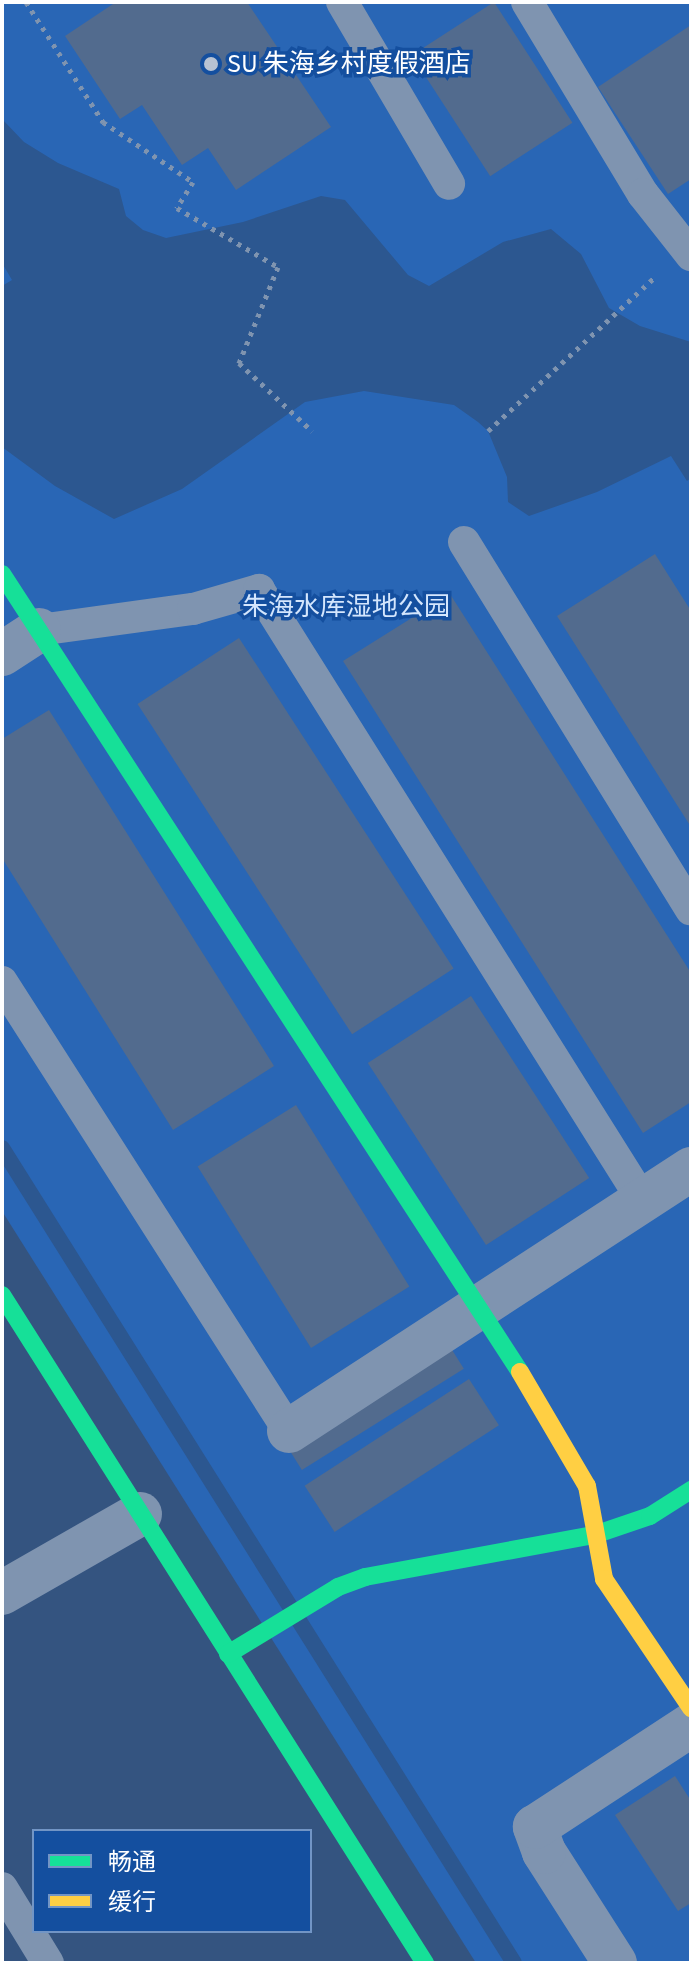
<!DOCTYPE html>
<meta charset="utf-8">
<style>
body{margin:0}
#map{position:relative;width:693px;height:1965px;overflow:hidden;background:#345480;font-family:"Source Sans 3","Noto Sans SC",sans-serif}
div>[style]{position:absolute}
.green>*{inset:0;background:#2966b5}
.water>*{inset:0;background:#2c5790}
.stream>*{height:16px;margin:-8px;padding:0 8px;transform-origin:8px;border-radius:8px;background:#2c5790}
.building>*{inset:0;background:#526b8e;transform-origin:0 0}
.path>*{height:5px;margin-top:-2.5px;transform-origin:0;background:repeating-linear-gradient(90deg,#7f94b0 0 4px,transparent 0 10px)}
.lane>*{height:32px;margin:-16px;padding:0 16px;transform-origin:16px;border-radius:16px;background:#7f94b0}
.street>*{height:44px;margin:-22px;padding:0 22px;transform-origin:22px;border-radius:22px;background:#7f94b0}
.fast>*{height:18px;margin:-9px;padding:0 9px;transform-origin:9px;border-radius:9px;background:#16e098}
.slow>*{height:18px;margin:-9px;padding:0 9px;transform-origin:9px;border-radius:9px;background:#ffcf43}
.dots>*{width:22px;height:22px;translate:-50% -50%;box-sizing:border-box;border:4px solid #144f9f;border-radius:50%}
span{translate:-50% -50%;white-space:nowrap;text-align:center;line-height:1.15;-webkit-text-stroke:7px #144f9f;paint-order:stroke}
.poi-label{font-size:26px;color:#fff}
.left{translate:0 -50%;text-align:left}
.park-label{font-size:26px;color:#d4e6fd}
.frame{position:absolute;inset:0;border:4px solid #fff;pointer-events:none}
.legend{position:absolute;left:32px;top:1829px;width:280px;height:104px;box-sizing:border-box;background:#144f9f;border:2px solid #7295c5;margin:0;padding:10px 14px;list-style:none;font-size:24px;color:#fff}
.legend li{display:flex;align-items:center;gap:16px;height:40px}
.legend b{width:40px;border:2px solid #7295c5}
</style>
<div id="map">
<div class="green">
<i style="clip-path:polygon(2px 2px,691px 2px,691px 1963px,476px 1963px,2px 1211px)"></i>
</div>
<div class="water">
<i style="clip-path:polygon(2px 119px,24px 142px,58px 163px,119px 189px,126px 216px,143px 230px,166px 238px,243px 222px,321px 196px,345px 200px,408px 275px,429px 286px,503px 242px,551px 229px,581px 254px,609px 308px,640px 326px,691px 342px,691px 478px,687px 481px,671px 456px,597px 492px,529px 516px,508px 502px,507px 477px,488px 431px,478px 422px,454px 405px,364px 391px,305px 402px,182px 489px,114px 519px,55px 486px,2px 447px,2px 286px,12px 280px,2px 263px)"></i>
</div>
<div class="stream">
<i style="left:2px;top:1148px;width:962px;rotate:57.86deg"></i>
</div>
<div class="building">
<i style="clip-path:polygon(116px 2px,247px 2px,331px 127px,236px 190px,208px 148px,182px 165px,142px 105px,120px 119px,65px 36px)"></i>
<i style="left:494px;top:2px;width:144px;height:98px;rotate:57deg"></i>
<i style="clip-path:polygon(691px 25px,691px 179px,668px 194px,598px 87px)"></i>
<i style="clip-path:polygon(655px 554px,691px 611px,691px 827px,557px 616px)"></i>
<i style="clip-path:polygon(450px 594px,691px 973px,691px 1102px,643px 1133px,343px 661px)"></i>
<i style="left:239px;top:638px;width:394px;height:121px;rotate:57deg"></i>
<i style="clip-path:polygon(49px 710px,274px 1066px,173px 1130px,2px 858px,2px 739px)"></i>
<i style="left:471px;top:996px;width:217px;height:123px;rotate:57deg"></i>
<i style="left:296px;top:1105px;width:214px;height:116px;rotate:58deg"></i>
<i style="left:449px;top:1345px;width:28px;height:191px;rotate:58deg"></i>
<i style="left:469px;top:1379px;width:55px;height:196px;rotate:57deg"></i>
<i style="clip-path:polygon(675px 1776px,691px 1801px,691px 1903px,678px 1911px,615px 1815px)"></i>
</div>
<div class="path">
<i style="left:26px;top:2px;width:143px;rotate:57.3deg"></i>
<i style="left:103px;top:122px;width:108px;rotate:33.7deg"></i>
<i style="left:193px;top:182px;width:31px;rotate:122deg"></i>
<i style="left:177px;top:208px;width:117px;rotate:30.3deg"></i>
<i style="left:278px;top:267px;width:104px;rotate:112.1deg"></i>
<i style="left:239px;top:363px;width:100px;rotate:43deg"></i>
<i style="left:488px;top:431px;width:227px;rotate:-42.7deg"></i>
</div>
<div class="lane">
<i style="left:342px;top:2px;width:211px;rotate:59.5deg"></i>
<i style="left:527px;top:2px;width:224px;rotate:58.9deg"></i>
<i style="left:643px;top:194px;width:78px;rotate:51.8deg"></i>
<i style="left:464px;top:542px;width:432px;rotate:58.3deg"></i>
<i style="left:39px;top:630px;width:155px;rotate:-7.8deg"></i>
<i style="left:193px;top:609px;width:69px;rotate:-16.1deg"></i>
<i style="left:259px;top:590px;width:722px;rotate:57.85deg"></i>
<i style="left:2px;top:982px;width:533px;rotate:57.41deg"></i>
<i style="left:2px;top:1888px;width:88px;rotate:58.5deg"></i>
</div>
<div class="street">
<i style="left:2px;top:654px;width:44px;rotate:-33deg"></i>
<i style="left:289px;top:1431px;width:480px;rotate:-33.1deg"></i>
<i style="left:2px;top:1593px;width:159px;rotate:-29.8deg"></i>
<i style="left:615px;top:1963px;width:132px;rotate:-122.6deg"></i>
<i style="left:544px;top:1852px;width:27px;rotate:-110deg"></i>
<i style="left:535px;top:1827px;width:186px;rotate:-33.2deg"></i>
</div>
<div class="fast">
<i style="left:2px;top:574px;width:951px;rotate:57.01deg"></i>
<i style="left:2px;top:1295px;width:791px;rotate:57.66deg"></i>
<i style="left:228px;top:1654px;width:129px;rotate:-31.3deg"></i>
<i style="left:338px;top:1587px;width:29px;rotate:-20deg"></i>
<i style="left:365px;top:1577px;width:233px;rotate:-10.4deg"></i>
<i style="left:594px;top:1535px;width:59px;rotate:-18.7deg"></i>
<i style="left:650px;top:1516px;width:49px;rotate:-32.4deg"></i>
</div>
<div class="slow">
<i style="left:520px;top:1372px;width:132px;rotate:59.6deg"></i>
<i style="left:587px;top:1486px;width:95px;rotate:79.6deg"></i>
<i style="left:604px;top:1579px;width:156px;rotate:56deg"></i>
</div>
<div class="dots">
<i style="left:211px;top:64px;background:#b8c3d3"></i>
</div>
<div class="poi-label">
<span class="left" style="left:227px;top:64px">SU 朱海乡村度假酒店</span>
</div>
<div class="park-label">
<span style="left:346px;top:607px">朱海水库湿地公园</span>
</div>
<div class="frame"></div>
<ul class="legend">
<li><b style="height:10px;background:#16e098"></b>畅通</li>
<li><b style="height:10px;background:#ffcf43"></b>缓行</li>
</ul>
</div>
